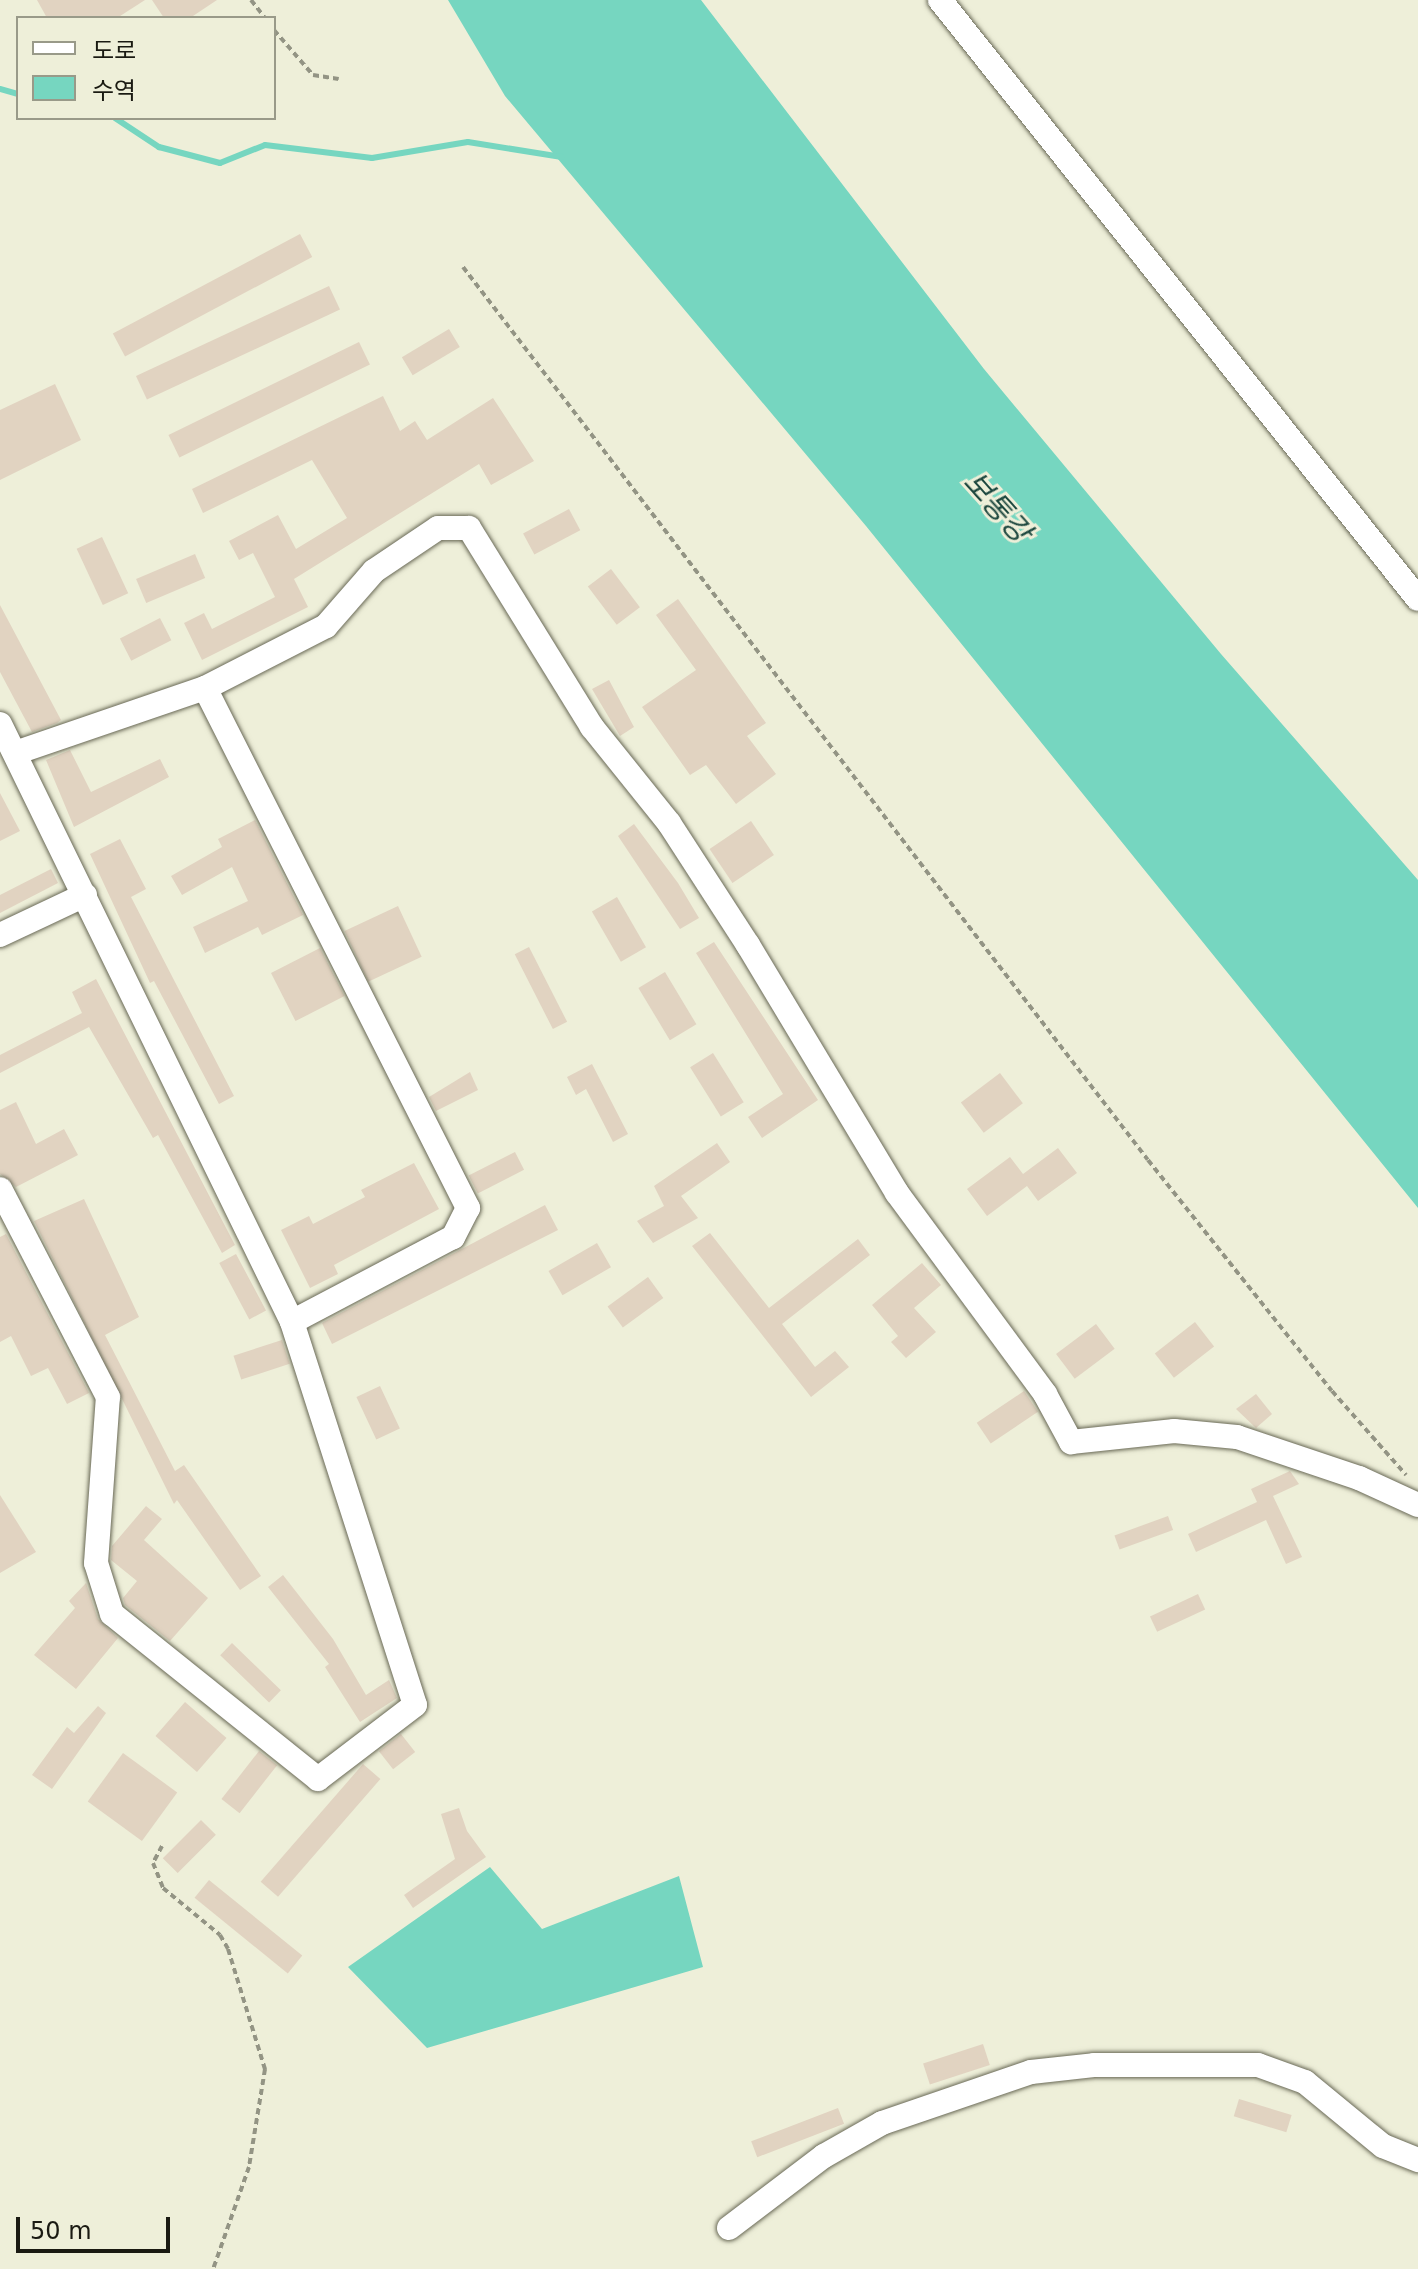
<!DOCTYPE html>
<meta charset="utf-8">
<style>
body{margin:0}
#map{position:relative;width:1418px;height:2269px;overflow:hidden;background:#eeefd9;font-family:"DejaVu Sans","Noto Sans KR",sans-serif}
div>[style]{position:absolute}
.water>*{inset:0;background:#76d6c0}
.stream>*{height:6px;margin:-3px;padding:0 3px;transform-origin:3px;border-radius:3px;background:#76d6c0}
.building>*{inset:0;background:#e1d3c1;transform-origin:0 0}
.path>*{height:4px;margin-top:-2px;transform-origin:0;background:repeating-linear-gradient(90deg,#939484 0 6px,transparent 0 10px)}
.roads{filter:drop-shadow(0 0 2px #696956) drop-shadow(0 0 2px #696956)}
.minor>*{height:24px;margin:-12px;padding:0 12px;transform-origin:12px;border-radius:12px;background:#fff}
span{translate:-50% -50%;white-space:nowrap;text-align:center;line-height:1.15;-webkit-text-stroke:6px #eeefd9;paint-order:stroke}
.water-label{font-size:30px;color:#1d483f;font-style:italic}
.legend{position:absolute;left:16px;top:16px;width:260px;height:104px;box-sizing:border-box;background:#eeefd9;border:2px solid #999a89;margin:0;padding:10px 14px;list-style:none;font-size:24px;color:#1a1a12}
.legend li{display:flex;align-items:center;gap:16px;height:40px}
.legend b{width:40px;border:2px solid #999a89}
.scale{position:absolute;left:16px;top:2217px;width:154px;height:36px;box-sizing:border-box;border:4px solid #1a1a12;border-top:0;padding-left:10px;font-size:24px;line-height:28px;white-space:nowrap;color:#1a1a12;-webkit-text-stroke:6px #eeefd9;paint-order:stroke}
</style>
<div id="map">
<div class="water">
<i style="clip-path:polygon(448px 0,701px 0,984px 369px,1221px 654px,1418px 880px,1418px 1208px,866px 526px,505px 96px)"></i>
<i style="clip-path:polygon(490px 1867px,542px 1929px,679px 1876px,703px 1967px,427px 2048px,348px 1967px)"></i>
</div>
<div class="stream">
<i style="left:0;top:89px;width:19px;rotate:16deg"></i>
<i style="left:115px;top:118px;width:53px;rotate:33.4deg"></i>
<i style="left:159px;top:147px;width:63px;rotate:14.7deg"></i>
<i style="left:220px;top:163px;width:48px;rotate:-21.8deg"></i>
<i style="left:265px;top:145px;width:108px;rotate:6.9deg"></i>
<i style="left:372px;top:158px;width:97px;rotate:-9.5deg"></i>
<i style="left:468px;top:142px;width:95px;rotate:9.1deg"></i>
</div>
<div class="building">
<i style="clip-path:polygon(37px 0,145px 0,117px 18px,47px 18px)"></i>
<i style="clip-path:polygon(152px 0,217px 0,190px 18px,164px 18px)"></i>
<i style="left:300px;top:234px;width:26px;height:212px;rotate:62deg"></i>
<i style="left:329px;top:286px;width:26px;height:213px;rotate:65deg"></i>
<i style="left:449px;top:329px;width:21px;height:55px;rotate:59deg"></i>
<i style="left:359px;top:342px;width:25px;height:212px;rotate:64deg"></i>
<i style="clip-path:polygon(55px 384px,81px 440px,0 480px,0 410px)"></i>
<i style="clip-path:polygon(383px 396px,400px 431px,415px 421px,427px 440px,493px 398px,534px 461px,491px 485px,479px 464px,294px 579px,308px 607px,202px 660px,184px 623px,204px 613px,212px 629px,275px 597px,253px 553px,239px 560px,229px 541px,278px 515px,296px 549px,347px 518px,312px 460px,203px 513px,192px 489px)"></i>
<i style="left:569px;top:509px;width:24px;height:52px;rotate:62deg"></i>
<i style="left:102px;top:537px;width:62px;height:28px;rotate:65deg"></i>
<i style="left:195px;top:554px;width:26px;height:64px;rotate:67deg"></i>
<i style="left:611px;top:569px;width:48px;height:29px;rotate:53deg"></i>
<i style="clip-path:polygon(678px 599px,766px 723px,747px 736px,776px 774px,736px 804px,706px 765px,690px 775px,642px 707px,696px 670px,656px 615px)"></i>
<i style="clip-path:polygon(0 605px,61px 720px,57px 723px,32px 732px,0 672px)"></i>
<i style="left:160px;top:618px;width:25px;height:45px;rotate:63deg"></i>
<i style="clip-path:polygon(609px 680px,634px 727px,620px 736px,592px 689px)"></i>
<i style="clip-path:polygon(70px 750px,91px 792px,160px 759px,169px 777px,74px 827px,46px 760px)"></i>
<i style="clip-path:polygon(0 793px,20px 831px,0 841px)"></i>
<i style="clip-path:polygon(255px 820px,303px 915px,262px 935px,258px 927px,205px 953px,193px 927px,248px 901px,232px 867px,182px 895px,171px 876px,222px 847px,218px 839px)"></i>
<i style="left:751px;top:821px;width:41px;height:50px;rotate:56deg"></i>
<i style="clip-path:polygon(634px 824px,678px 883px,699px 918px,680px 929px,618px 836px)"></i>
<i style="clip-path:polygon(120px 839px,146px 889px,131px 897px,234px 1096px,219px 1104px,154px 981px,150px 983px,90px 854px)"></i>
<i style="clip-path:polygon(51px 869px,58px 883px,0 913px,0 895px)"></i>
<i style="left:617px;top:897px;width:58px;height:29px;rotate:60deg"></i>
<i style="left:398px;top:906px;width:56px;height:59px;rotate:65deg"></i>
<i style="clip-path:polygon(714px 942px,818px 1100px,762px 1138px,748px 1117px,783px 1094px,696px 953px)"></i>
<i style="left:529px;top:947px;width:84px;height:16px;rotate:63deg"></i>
<i style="left:320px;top:948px;width:54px;height:55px;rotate:63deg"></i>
<i style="left:665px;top:972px;width:61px;height:31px;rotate:59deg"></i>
<i style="clip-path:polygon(96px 979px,235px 1245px,222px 1253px,158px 1135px,153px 1138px,89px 1027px,0 1073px,0 1055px,82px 1013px,72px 992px)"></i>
<i style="left:713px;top:1053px;width:58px;height:27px;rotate:58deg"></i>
<i style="clip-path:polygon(592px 1064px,628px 1134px,613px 1142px,586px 1089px,576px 1095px,567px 1077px)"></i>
<i style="clip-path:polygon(470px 1072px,478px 1090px,436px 1111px,429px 1097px)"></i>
<i style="left:1000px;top:1073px;width:38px;height:49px;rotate:53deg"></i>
<i style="clip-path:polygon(16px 1102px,36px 1144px,64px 1129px,78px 1155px,16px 1187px,0 1174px,0 1110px)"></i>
<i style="clip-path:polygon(717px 1143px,730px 1162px,681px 1196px,698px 1218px,653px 1243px,637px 1221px,664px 1206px,654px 1186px)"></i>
<i style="clip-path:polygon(1058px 1148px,1077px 1173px,1038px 1201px,1027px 1186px,987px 1216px,967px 1189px,1010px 1157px,1023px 1174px)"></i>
<i style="left:515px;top:1152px;width:20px;height:52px;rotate:63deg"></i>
<i style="clip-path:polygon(414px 1163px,439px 1209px,334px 1265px,338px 1274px,310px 1288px,281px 1230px,309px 1216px,313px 1224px,365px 1197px,361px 1190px)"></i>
<i style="clip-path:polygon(84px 1199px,139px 1317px,105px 1335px,175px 1471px,184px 1465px,261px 1576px,240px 1590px,177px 1500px,174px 1504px,34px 1221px)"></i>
<i style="clip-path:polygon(545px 1205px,558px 1230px,332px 1344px,322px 1323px)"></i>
<i style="clip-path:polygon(710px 1233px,769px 1308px,858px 1239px,870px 1255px,782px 1324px,815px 1367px,835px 1351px,849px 1367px,811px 1397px,692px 1246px)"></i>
<i style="clip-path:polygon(6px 1234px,89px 1393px,67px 1404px,48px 1368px,31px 1376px,11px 1336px,0 1342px,0 1237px)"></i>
<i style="left:597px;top:1243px;width:28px;height:56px;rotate:60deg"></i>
<i style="left:236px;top:1254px;width:64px;height:19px;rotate:62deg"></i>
<i style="clip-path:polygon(922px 1263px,941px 1285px,914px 1308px,936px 1332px,906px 1358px,891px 1342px,898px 1336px,872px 1305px)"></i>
<i style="left:648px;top:1277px;width:26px;height:50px;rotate:54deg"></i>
<i style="left:1195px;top:1322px;width:31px;height:51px;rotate:52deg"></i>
<i style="left:1096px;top:1324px;width:31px;height:50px;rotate:53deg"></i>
<i style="left:282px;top:1340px;width:25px;height:51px;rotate:72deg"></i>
<i style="left:380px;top:1386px;width:47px;height:26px;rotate:65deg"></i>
<i style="left:1024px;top:1391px;width:25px;height:57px;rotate:56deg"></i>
<i style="clip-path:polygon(1256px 1394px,1272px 1414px,1256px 1428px,1236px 1409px)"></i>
<i style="clip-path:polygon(1290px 1471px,1299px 1484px,1273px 1496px,1302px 1557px,1286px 1564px,1266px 1520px,1196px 1552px,1188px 1534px,1257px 1502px,1251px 1489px)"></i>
<i style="clip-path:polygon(0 1495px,36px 1552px,0 1573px)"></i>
<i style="clip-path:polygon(146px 1506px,162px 1519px,144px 1540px,208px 1598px,170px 1641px,125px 1605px,123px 1598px,137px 1581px,111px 1560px,112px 1546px)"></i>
<i style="left:1168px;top:1516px;width:15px;height:57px;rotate:70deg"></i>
<i style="clip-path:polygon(283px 1575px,333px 1639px,366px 1695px,389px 1680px,397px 1698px,360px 1722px,325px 1667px,329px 1664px,268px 1587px)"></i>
<i style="clip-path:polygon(86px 1583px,98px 1619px,118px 1638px,76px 1689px,34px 1655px,75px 1608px,69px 1601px)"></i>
<i style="left:1198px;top:1594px;width:17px;height:53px;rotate:65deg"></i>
<i style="left:232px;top:1643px;width:68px;height:17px;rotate:44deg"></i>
<i style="left:185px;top:1702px;width:55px;height:45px;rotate:41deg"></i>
<i style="clip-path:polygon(98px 1706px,106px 1713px,52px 1789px,32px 1775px,67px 1727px,74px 1733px)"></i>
<i style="left:401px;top:1734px;width:23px;height:28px;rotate:52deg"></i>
<i style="left:259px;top:1751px;width:23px;height:61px;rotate:38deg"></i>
<i style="left:123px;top:1753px;width:67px;height:60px;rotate:36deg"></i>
<i style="left:363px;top:1764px;width:23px;height:156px;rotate:41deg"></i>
<i style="clip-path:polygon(459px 1808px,467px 1831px,486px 1857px,413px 1908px,404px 1895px,455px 1859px,441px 1814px)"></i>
<i style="left:201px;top:1820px;width:21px;height:54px;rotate:45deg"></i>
<i style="left:209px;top:1880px;width:120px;height:23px;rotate:39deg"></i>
<i style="left:983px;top:2044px;width:22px;height:63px;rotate:72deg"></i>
<i style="left:1239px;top:2099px;width:55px;height:18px;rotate:17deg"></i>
<i style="left:838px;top:2108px;width:17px;height:93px;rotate:69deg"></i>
</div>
<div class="path">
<i style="left:251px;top:0;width:23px;rotate:52deg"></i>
<i style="left:274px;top:30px;width:60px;rotate:49.1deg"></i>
<i style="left:313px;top:75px;width:26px;rotate:9deg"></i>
<i style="left:463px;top:267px;width:1125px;rotate:52.51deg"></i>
<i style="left:1148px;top:1160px;width:295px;rotate:51.5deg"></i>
<i style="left:1332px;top:1391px;width:112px;rotate:48.6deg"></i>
<i style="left:162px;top:1846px;width:19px;rotate:118deg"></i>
<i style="left:153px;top:1863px;width:27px;rotate:68deg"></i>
<i style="left:163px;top:1888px;width:74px;rotate:39.5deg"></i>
<i style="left:220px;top:1935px;width:16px;rotate:60deg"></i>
<i style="left:228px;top:1949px;width:126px;rotate:72.9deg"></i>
<i style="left:265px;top:2069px;width:99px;rotate:99.3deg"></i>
<i style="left:249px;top:2167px;width:108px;rotate:109.4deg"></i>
</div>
<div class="roads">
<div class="minor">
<i style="left:940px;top:0;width:766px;rotate:51.41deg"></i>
<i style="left:205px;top:688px;width:583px;rotate:63.17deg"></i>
<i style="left:468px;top:1208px;width:33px;rotate:117deg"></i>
<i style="left:453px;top:1237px;width:182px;rotate:152.2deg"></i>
<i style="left:0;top:724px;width:665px;rotate:63.97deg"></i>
<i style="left:292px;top:1322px;width:402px;rotate:72.2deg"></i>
<i style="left:415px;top:1705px;width:122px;rotate:142.7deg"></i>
<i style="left:318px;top:1779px;width:264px;rotate:-141.3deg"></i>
<i style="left:112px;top:1614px;width:53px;rotate:-107.4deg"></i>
<i style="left:96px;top:1563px;width:166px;rotate:-85.9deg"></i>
<i style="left:108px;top:1397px;width:234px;rotate:-117.4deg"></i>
<i style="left:15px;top:753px;width:201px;rotate:-18.9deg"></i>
<i style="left:205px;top:688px;width:136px;rotate:-27.1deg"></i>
<i style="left:326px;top:626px;width:73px;rotate:-48.9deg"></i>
<i style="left:374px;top:571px;width:77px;rotate:-33.9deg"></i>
<i style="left:438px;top:528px;width:31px"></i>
<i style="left:469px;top:528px;width:234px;rotate:58.3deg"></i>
<i style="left:592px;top:727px;width:123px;rotate:51.3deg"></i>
<i style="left:669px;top:823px;width:145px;rotate:57.1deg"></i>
<i style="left:748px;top:945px;width:289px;rotate:59deg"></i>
<i style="left:897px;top:1193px;width:250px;rotate:53.6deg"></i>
<i style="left:1045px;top:1394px;width:55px;rotate:61.6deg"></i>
<i style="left:1071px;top:1442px;width:104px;rotate:-6.1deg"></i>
<i style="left:1174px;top:1431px;width:63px;rotate:5.4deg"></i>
<i style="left:1237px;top:1437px;width:129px;rotate:18.6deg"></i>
<i style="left:1359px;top:1478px;width:65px;rotate:24.6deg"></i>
<i style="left:0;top:935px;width:94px;rotate:-25.2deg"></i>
<i style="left:729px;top:2228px;width:119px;rotate:-37.2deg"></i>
<i style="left:824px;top:2156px;width:67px;rotate:-29.6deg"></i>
<i style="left:882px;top:2123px;width:157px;rotate:-18.9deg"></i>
<i style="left:1031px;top:2072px;width:63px;rotate:-6.3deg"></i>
<i style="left:1094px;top:2065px;width:164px"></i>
<i style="left:1258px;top:2065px;width:50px;rotate:19.9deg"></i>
<i style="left:1305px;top:2082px;width:101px;rotate:39.4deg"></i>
<i style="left:1383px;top:2146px;width:38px;rotate:22deg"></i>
</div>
</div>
<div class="water-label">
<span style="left:997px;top:507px;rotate:48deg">보통강</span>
</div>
<ul class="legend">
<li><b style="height:10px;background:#fff"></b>도로</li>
<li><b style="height:22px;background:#76d6c0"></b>수역</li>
</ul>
<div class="scale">50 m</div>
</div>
